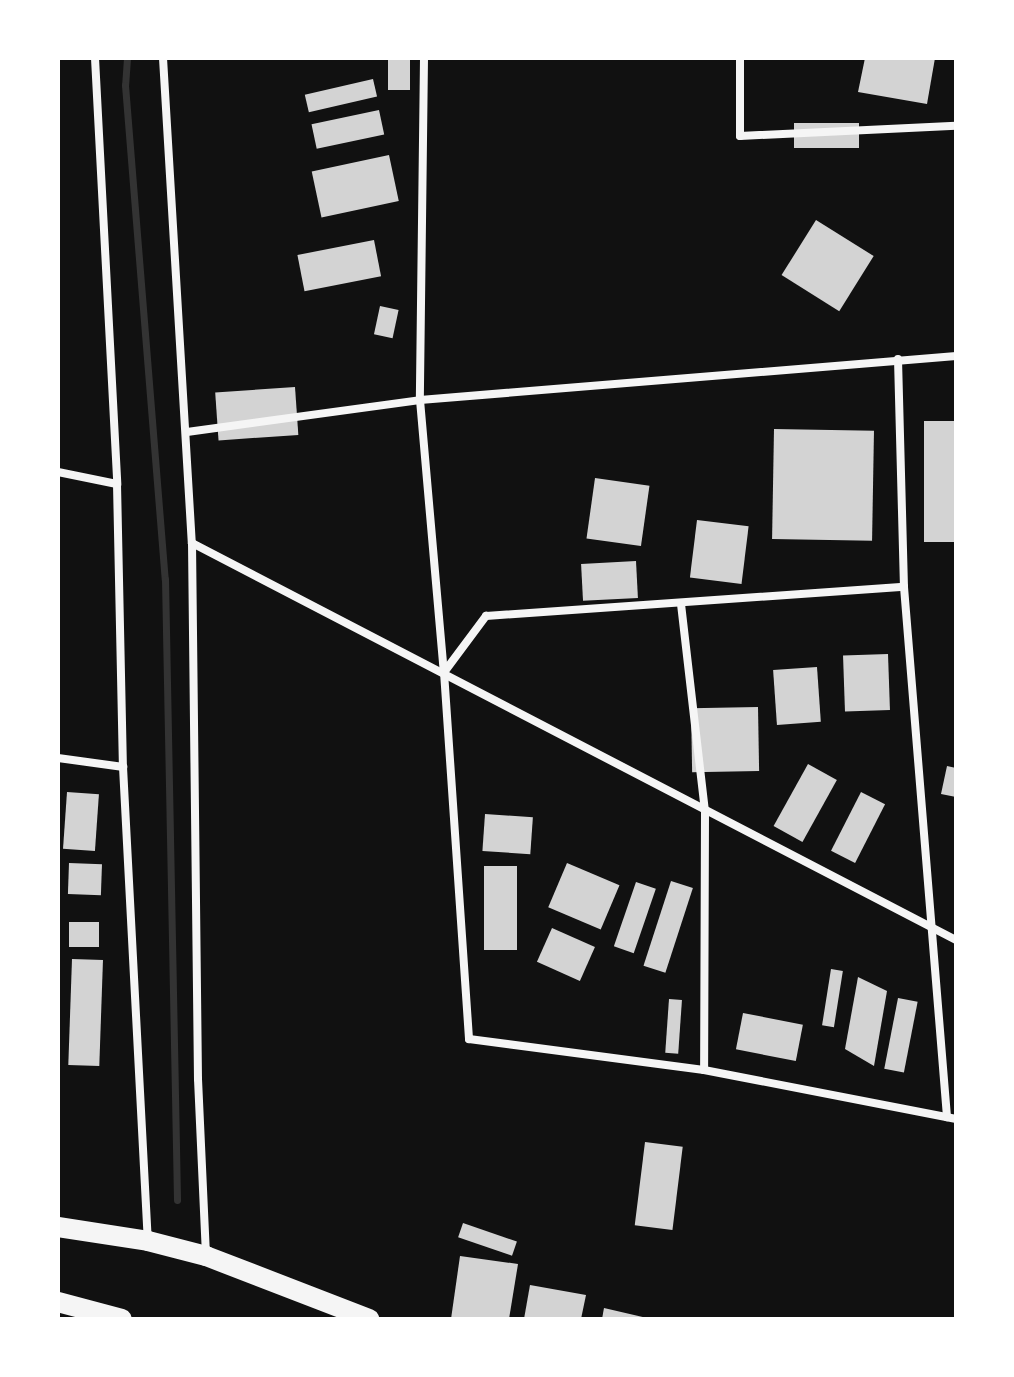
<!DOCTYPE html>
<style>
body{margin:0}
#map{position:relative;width:1014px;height:1377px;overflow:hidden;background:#111;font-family:"Space Grotesk",sans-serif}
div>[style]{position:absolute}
.stream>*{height:7px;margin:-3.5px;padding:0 3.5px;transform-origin:3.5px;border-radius:3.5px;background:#333}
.building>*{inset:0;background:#d3d3d3;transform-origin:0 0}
.minor>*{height:8px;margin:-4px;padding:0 4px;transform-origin:4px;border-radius:4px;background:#f5f5f5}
.primary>*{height:20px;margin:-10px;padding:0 10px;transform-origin:10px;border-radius:10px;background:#f5f5f5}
span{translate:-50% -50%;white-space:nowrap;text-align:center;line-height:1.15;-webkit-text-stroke:6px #fff;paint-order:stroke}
.frame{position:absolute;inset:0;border:60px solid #fff;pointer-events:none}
</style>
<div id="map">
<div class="stream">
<i style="left:127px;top:58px;width:27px;rotate:94deg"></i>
<i style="left:125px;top:85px;width:496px;rotate:85.4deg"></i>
<i style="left:165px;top:579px;width:621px;rotate:88.89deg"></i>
</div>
<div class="building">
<i style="left:388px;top:58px;width:22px;height:32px"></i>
<i style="clip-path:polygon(865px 58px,935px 58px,927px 104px,858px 92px)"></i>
<i style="left:373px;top:79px;width:18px;height:70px;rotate:77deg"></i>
<i style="left:379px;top:110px;width:25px;height:69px;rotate:78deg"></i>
<i style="left:794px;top:123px;width:65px;height:25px"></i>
<i style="left:389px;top:155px;width:47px;height:79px;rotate:78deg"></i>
<i style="left:816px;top:220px;width:68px;height:65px;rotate:32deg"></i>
<i style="left:374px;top:240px;width:37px;height:78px;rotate:79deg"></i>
<i style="left:380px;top:306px;width:19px;height:29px;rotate:12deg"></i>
<i style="left:295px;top:387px;width:48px;height:80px;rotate:86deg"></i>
<i style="left:956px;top:421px;width:121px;height:32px;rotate:90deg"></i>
<i style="left:774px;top:429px;width:100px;height:110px;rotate:1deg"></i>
<i style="left:595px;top:478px;width:55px;height:61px;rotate:8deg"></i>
<i style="left:697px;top:520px;width:52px;height:58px;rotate:7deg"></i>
<i style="left:636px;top:561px;width:37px;height:55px;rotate:87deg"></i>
<i style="left:888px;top:654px;width:56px;height:45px;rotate:88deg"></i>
<i style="left:817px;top:667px;width:55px;height:44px;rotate:86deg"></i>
<i style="left:758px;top:707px;width:64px;height:67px;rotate:89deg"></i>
<i style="left:808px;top:764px;width:33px;height:71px;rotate:29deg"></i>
<i style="clip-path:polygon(947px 766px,956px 768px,956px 797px,941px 794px)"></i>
<i style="left:67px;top:792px;width:32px;height:57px;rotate:4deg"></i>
<i style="left:861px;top:792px;width:27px;height:66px;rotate:27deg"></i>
<i style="left:485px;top:814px;width:48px;height:37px;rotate:4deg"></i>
<i style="left:69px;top:863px;width:33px;height:31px;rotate:2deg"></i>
<i style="left:567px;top:863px;width:57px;height:48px;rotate:23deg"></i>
<i style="left:484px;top:866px;width:33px;height:84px"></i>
<i style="left:671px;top:881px;width:23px;height:89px;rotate:18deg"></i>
<i style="left:636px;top:882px;width:21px;height:68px;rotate:19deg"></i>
<i style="left:99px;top:922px;width:25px;height:30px;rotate:90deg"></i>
<i style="left:552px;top:928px;width:47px;height:37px;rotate:24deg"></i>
<i style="left:72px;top:959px;width:31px;height:106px;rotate:2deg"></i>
<i style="left:831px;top:969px;width:12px;height:57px;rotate:9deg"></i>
<i style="clip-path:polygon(858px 977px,887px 991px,874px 1066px,845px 1049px)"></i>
<i style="left:898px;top:998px;width:20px;height:72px;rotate:11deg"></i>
<i style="left:669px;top:999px;width:13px;height:54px;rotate:4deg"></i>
<i style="left:743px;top:1013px;width:61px;height:37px;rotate:11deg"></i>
<i style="left:645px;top:1142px;width:38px;height:84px;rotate:7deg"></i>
<i style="left:463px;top:1223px;width:57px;height:15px;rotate:19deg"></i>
<i style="clip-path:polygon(460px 1256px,518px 1264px,509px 1319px,451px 1319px)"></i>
<i style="clip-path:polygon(530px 1285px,586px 1295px,581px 1319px,524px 1319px)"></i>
<i style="clip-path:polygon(604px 1308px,647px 1318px,647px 1319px,602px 1319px)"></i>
</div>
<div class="minor">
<i style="left:95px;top:58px;width:427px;rotate:87deg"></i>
<i style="left:117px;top:484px;width:283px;rotate:88.8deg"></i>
<i style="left:123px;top:767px;width:474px;rotate:87deg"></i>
<i style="left:163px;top:58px;width:486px;rotate:86.6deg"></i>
<i style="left:192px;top:543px;width:536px;rotate:89.36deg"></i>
<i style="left:198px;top:1079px;width:176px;rotate:87.4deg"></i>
<i style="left:424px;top:58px;width:342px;rotate:90.7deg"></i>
<i style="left:420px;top:400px;width:273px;rotate:85deg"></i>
<i style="left:444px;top:672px;width:368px;rotate:86.1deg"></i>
<i style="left:469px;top:1039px;width:237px;rotate:7.5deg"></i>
<i style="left:704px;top:1070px;width:257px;rotate:11deg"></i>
<i style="left:740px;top:58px;width:78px;rotate:90deg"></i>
<i style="left:740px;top:136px;width:216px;rotate:-2.7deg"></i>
<i style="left:898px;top:359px;width:228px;rotate:88.5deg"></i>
<i style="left:904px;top:587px;width:532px;rotate:85.36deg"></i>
<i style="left:187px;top:432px;width:235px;rotate:-7.8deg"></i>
<i style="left:420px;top:400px;width:538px;rotate:-4.69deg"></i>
<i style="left:58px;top:472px;width:60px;rotate:11.5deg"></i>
<i style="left:192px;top:543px;width:861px;rotate:27.46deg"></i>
<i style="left:681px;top:604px;width:210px;rotate:83.4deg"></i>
<i style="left:705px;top:813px;width:257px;rotate:90.2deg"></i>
<i style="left:445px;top:671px;width:69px;rotate:-53.3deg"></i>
<i style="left:486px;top:616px;width:419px;rotate:-4deg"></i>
<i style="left:58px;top:758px;width:66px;rotate:7.9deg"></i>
</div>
<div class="primary">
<i style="left:58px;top:1227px;width:91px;rotate:8.8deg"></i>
<i style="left:148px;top:1241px;width:60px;rotate:14.5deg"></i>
<i style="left:206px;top:1256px;width:175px;rotate:21.1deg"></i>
<i style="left:58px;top:1302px;width:66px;rotate:14.9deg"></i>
</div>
<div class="frame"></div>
</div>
